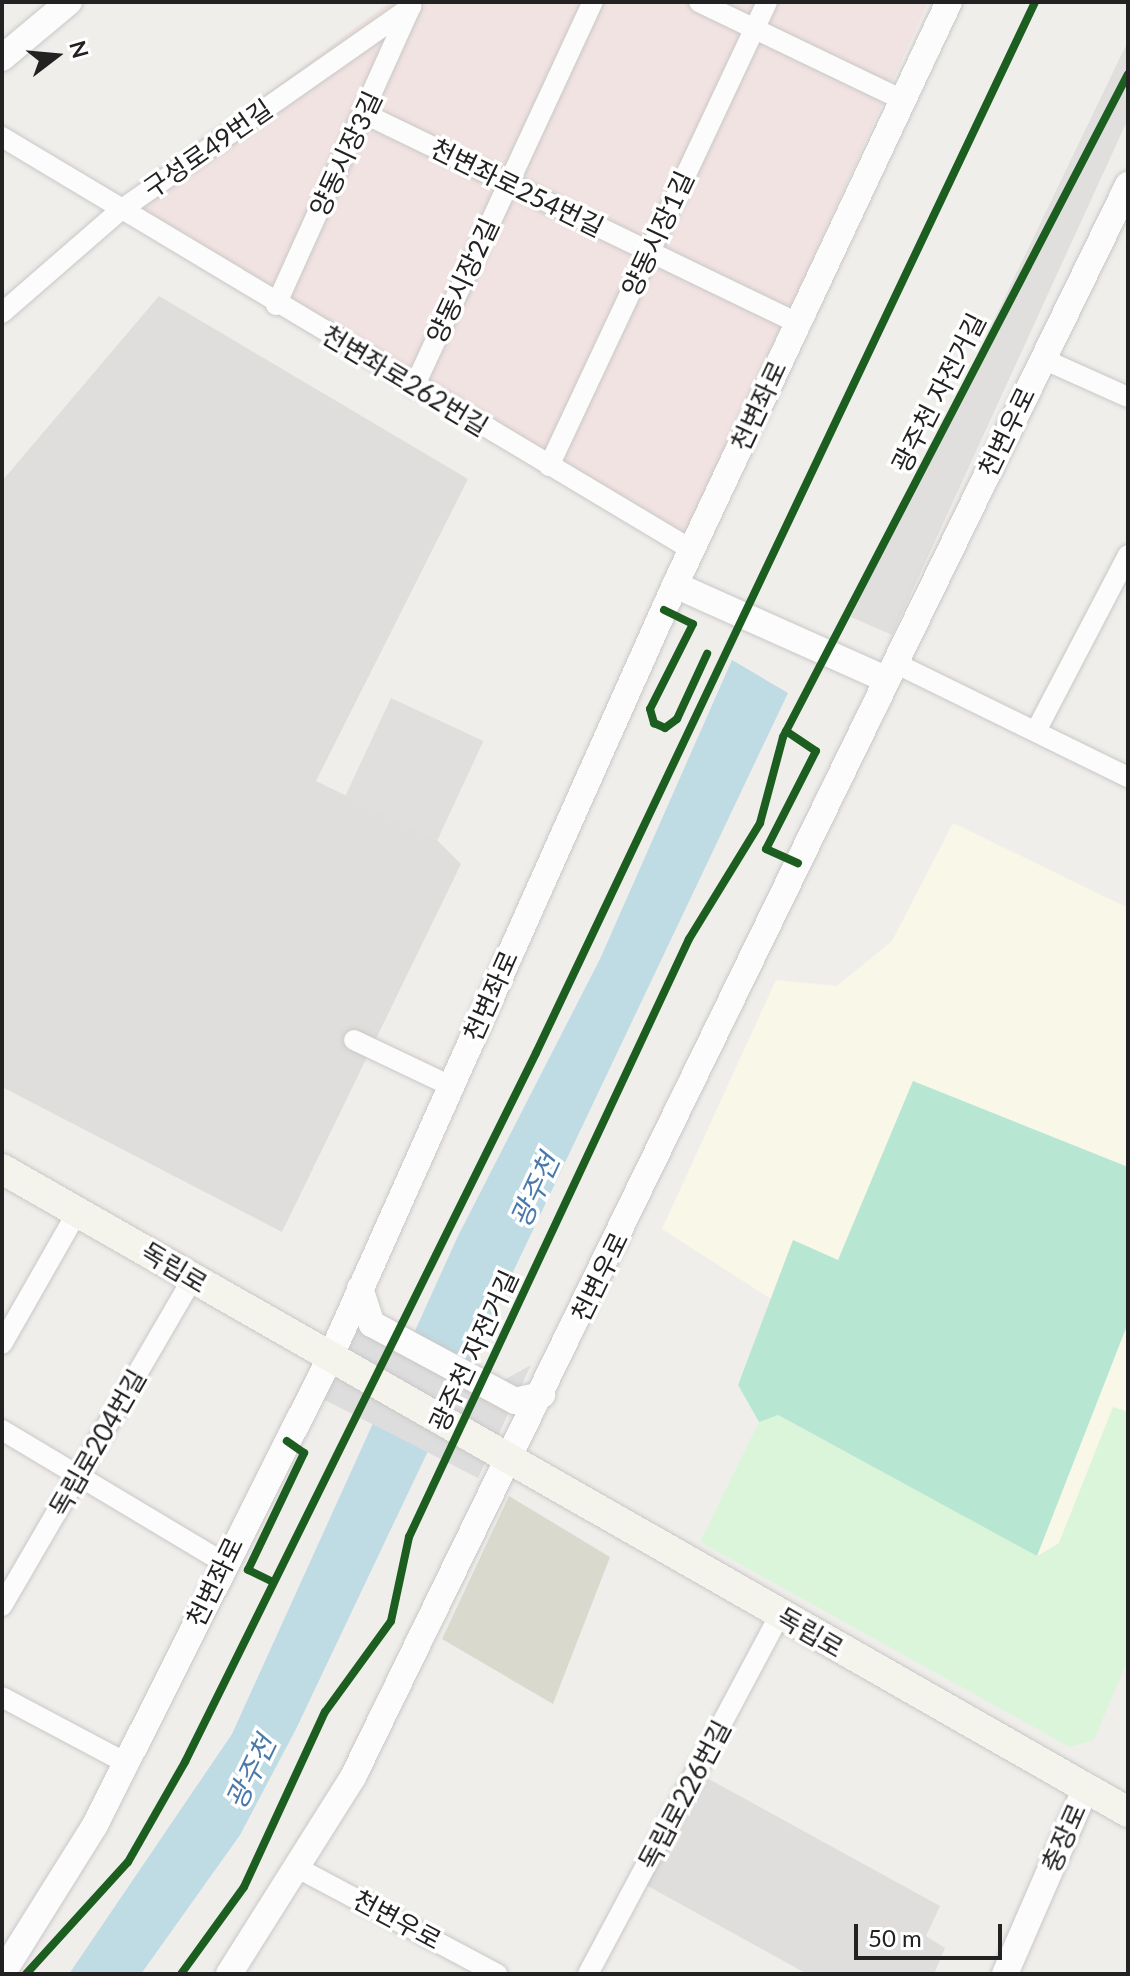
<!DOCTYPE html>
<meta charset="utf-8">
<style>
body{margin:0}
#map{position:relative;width:1130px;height:1976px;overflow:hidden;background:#f0eeeb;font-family:Lato,"Noto Sans KR",sans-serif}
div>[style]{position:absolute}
.residential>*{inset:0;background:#dfdedc}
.commercial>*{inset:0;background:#f1e3e1}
.education>*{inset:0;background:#f8f7e8}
.construction>*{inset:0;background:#d9d9cd}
.park>*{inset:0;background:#daf5da}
.pitch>*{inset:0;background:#b7e6d2}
.parking>*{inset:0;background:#e0dfde;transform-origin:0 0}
.water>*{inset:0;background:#bfdbe3}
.pier>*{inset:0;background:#dedddd}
.roads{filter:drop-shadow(0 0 2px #c9c8c7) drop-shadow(0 0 2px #c9c8c7)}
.minor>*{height:20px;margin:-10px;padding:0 10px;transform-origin:10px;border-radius:10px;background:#fdfcfc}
.tertiary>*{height:26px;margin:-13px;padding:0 13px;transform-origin:13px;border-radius:13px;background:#fdfcfc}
.secondary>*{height:30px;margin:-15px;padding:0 15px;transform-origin:15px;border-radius:15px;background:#f4f4ed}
.cycleway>*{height:8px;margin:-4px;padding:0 4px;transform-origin:4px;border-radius:4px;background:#1b5e20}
span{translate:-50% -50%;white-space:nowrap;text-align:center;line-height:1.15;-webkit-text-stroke:7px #fff;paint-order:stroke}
.street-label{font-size:26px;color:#222}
.water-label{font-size:28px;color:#4a7aab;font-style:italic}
.frame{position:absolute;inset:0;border:4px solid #222;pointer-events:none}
.north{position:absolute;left:16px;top:16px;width:80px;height:80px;-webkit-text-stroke:6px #fff;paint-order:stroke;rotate:74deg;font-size:22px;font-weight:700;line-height:32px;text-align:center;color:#222}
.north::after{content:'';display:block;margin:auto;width:28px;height:36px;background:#222;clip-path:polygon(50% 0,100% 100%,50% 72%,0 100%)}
.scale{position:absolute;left:854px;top:1924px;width:148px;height:36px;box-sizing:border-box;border:4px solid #222;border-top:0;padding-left:10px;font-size:24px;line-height:28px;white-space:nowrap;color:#222;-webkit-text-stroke:6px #fff;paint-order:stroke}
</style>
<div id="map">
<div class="residential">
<i style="clip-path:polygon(159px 296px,468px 479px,316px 781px,437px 840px,461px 864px,282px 1232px,2px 1087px,2px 481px)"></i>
<i style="clip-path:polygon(707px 1778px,940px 1906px,926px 1936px,945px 1948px,934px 1974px,807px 1974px,646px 1885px)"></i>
</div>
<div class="commercial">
<i style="clip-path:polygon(390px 2px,928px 2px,688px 536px,119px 204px)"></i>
</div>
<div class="education">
<i style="clip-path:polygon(953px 823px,1128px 908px,1128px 1412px,1113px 1408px,1059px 1543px,1037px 1556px,778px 1415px,759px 1422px,738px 1385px,771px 1299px,662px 1229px,776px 980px,837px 986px,892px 941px)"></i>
</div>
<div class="construction">
<i style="clip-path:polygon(509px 1496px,610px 1557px,553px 1704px,442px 1639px)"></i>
</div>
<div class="park">
<i style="clip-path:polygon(1113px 1407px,1128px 1412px,1128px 1659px,1094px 1740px,1070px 1747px,700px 1542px,759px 1422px,777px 1415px,1038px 1556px,1059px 1543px)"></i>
</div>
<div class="pitch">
<i style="clip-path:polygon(913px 1081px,1128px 1167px,1128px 1323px,1037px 1556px,778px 1415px,759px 1422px,738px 1385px,793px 1240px,838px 1260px)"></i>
</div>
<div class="parking">
<i style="clip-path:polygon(1128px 41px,1128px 119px,892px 635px,851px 617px)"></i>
<i style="left:391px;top:698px;width:102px;height:109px;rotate:25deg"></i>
</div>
<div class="water">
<i style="clip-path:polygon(732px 660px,788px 693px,296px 1729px,240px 1835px,141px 1974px,69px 1974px,232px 1734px,458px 1236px,600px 959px)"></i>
</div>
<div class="pier">
<i style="clip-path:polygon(370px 1292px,379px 1324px,495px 1385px,531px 1365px,478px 1478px,317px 1396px)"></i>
</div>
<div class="roads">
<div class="minor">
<i style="left:699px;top:2px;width:226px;rotate:25.7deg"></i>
<i style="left:365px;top:114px;width:481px;rotate:25.8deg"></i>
<i style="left:2px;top:137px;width:804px;rotate:30.9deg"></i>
<i style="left:276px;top:305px;width:328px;rotate:-65.7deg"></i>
<i style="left:2px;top:313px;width:154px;rotate:-41deg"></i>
<i style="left:118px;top:212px;width:358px;rotate:-35deg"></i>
<i style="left:1043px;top:359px;width:93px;rotate:24.1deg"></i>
<i style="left:414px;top:387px;width:425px;rotate:-65.1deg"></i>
<i style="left:549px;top:466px;width:513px;rotate:-64.83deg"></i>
<i style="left:893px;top:662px;width:262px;rotate:26.1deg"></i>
<i style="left:1037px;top:729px;width:196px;rotate:-62.4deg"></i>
<i style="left:354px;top:1040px;width:107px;rotate:25.4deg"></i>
<i style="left:2px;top:1344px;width:153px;rotate:-60.3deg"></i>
<i style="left:2px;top:1430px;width:259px;rotate:30.9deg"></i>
<i style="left:2px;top:1606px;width:378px;rotate:-59.8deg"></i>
<i style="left:2px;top:1697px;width:143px;rotate:28deg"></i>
<i style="left:296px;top:1867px;width:228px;rotate:28deg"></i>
<i style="left:588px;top:1974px;width:407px;rotate:-61.9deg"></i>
</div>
<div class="tertiary">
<i style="left:2px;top:58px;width:87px;rotate:-39.9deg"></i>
<i style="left:675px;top:585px;width:230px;rotate:24.1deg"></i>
<i style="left:360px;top:1288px;width:38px;rotate:72deg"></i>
<i style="left:372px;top:1324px;width:162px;rotate:28.3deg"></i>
<i style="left:515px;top:1401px;width:28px;rotate:-13deg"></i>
<i style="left:2px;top:1974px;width:176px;rotate:-58deg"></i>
<i style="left:95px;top:1825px;width:521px;rotate:-63.29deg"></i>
<i style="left:329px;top:1360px;width:849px;rotate:-65.94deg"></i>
<i style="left:675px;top:585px;width:644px;rotate:-64.83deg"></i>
<i style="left:229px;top:1974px;width:233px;rotate:-57.8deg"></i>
<i style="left:353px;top:1777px;width:1771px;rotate:-64.04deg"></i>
<i style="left:1005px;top:1974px;width:201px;rotate:-66.5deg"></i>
</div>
<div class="secondary">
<i style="left:2px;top:1169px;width:1297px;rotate:29.73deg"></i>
</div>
</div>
<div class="cycleway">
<i style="left:664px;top:610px;width:32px;rotate:26deg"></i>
<i style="left:693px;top:624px;width:95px;rotate:116.8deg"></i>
<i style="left:650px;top:709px;width:15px;rotate:74deg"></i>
<i style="left:654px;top:723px;width:12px;rotate:24deg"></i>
<i style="left:665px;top:728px;width:15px;rotate:-37deg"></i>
<i style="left:677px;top:719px;width:72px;rotate:-65.2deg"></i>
<i style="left:786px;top:731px;width:36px;rotate:34deg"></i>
<i style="left:816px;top:751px;width:110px;rotate:117deg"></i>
<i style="left:766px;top:849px;width:35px;rotate:24deg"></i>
<i style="left:273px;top:1582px;width:28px;rotate:-154deg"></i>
<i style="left:248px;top:1570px;width:130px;rotate:-64.4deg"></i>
<i style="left:304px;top:1453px;width:21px;rotate:-145deg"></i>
<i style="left:26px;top:1974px;width:151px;rotate:-47.7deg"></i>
<i style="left:128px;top:1862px;width:115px;rotate:-60.3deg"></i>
<i style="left:185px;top:1762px;width:791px;rotate:-63.66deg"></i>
<i style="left:536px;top:1053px;width:1163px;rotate:-64.6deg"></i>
<i style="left:181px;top:1974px;width:107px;rotate:-54.1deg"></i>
<i style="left:244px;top:1887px;width:193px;rotate:-65.2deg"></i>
<i style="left:325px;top:1712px;width:112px;rotate:-54deg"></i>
<i style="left:391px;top:1621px;width:86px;rotate:-77.9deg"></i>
<i style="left:409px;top:1537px;width:660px;rotate:-64.91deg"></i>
<i style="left:689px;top:939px;width:136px;rotate:-58.5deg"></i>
<i style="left:760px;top:823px;width:89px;rotate:-75deg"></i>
<i style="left:783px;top:737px;width:747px;rotate:-62.51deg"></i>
</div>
<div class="street-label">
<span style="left:208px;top:149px;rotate:-35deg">구성로49번길</span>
<span style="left:346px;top:154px;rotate:-65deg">양동시장3길</span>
<span style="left:517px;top:188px;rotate:26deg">천변좌로254번길</span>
<span style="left:658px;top:234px;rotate:-65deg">양동시장1길</span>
<span style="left:463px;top:281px;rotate:-65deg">양동시장2길</span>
<span style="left:405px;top:381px;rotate:31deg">천변좌로262번길</span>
<span style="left:939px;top:393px;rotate:-63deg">광주천 자전거길</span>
<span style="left:759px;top:406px;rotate:-65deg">천변좌로</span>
<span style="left:1007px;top:432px;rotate:-64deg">천변우로</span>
<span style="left:491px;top:996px;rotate:-66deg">천변좌로</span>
<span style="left:174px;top:1268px;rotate:31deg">독립로</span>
<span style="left:600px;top:1277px;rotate:-64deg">천변우로</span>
<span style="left:474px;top:1351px;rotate:-65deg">광주천 자전거길</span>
<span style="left:98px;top:1443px;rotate:-60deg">독립로204번길</span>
<span style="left:215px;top:1582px;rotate:-64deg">천변좌로</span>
<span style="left:810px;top:1633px;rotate:30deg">독립로</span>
<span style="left:685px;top:1795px;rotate:-62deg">독립로226번길</span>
<span style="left:1064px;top:1838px;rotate:-66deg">충장로</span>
<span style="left:397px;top:1920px;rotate:28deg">천변우로</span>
</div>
<div class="water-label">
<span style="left:534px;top:1190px;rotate:-65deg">광주천</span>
<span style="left:250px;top:1772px;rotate:-64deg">광주천</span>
</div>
<div class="frame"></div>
<div class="north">N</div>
<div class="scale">50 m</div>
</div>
